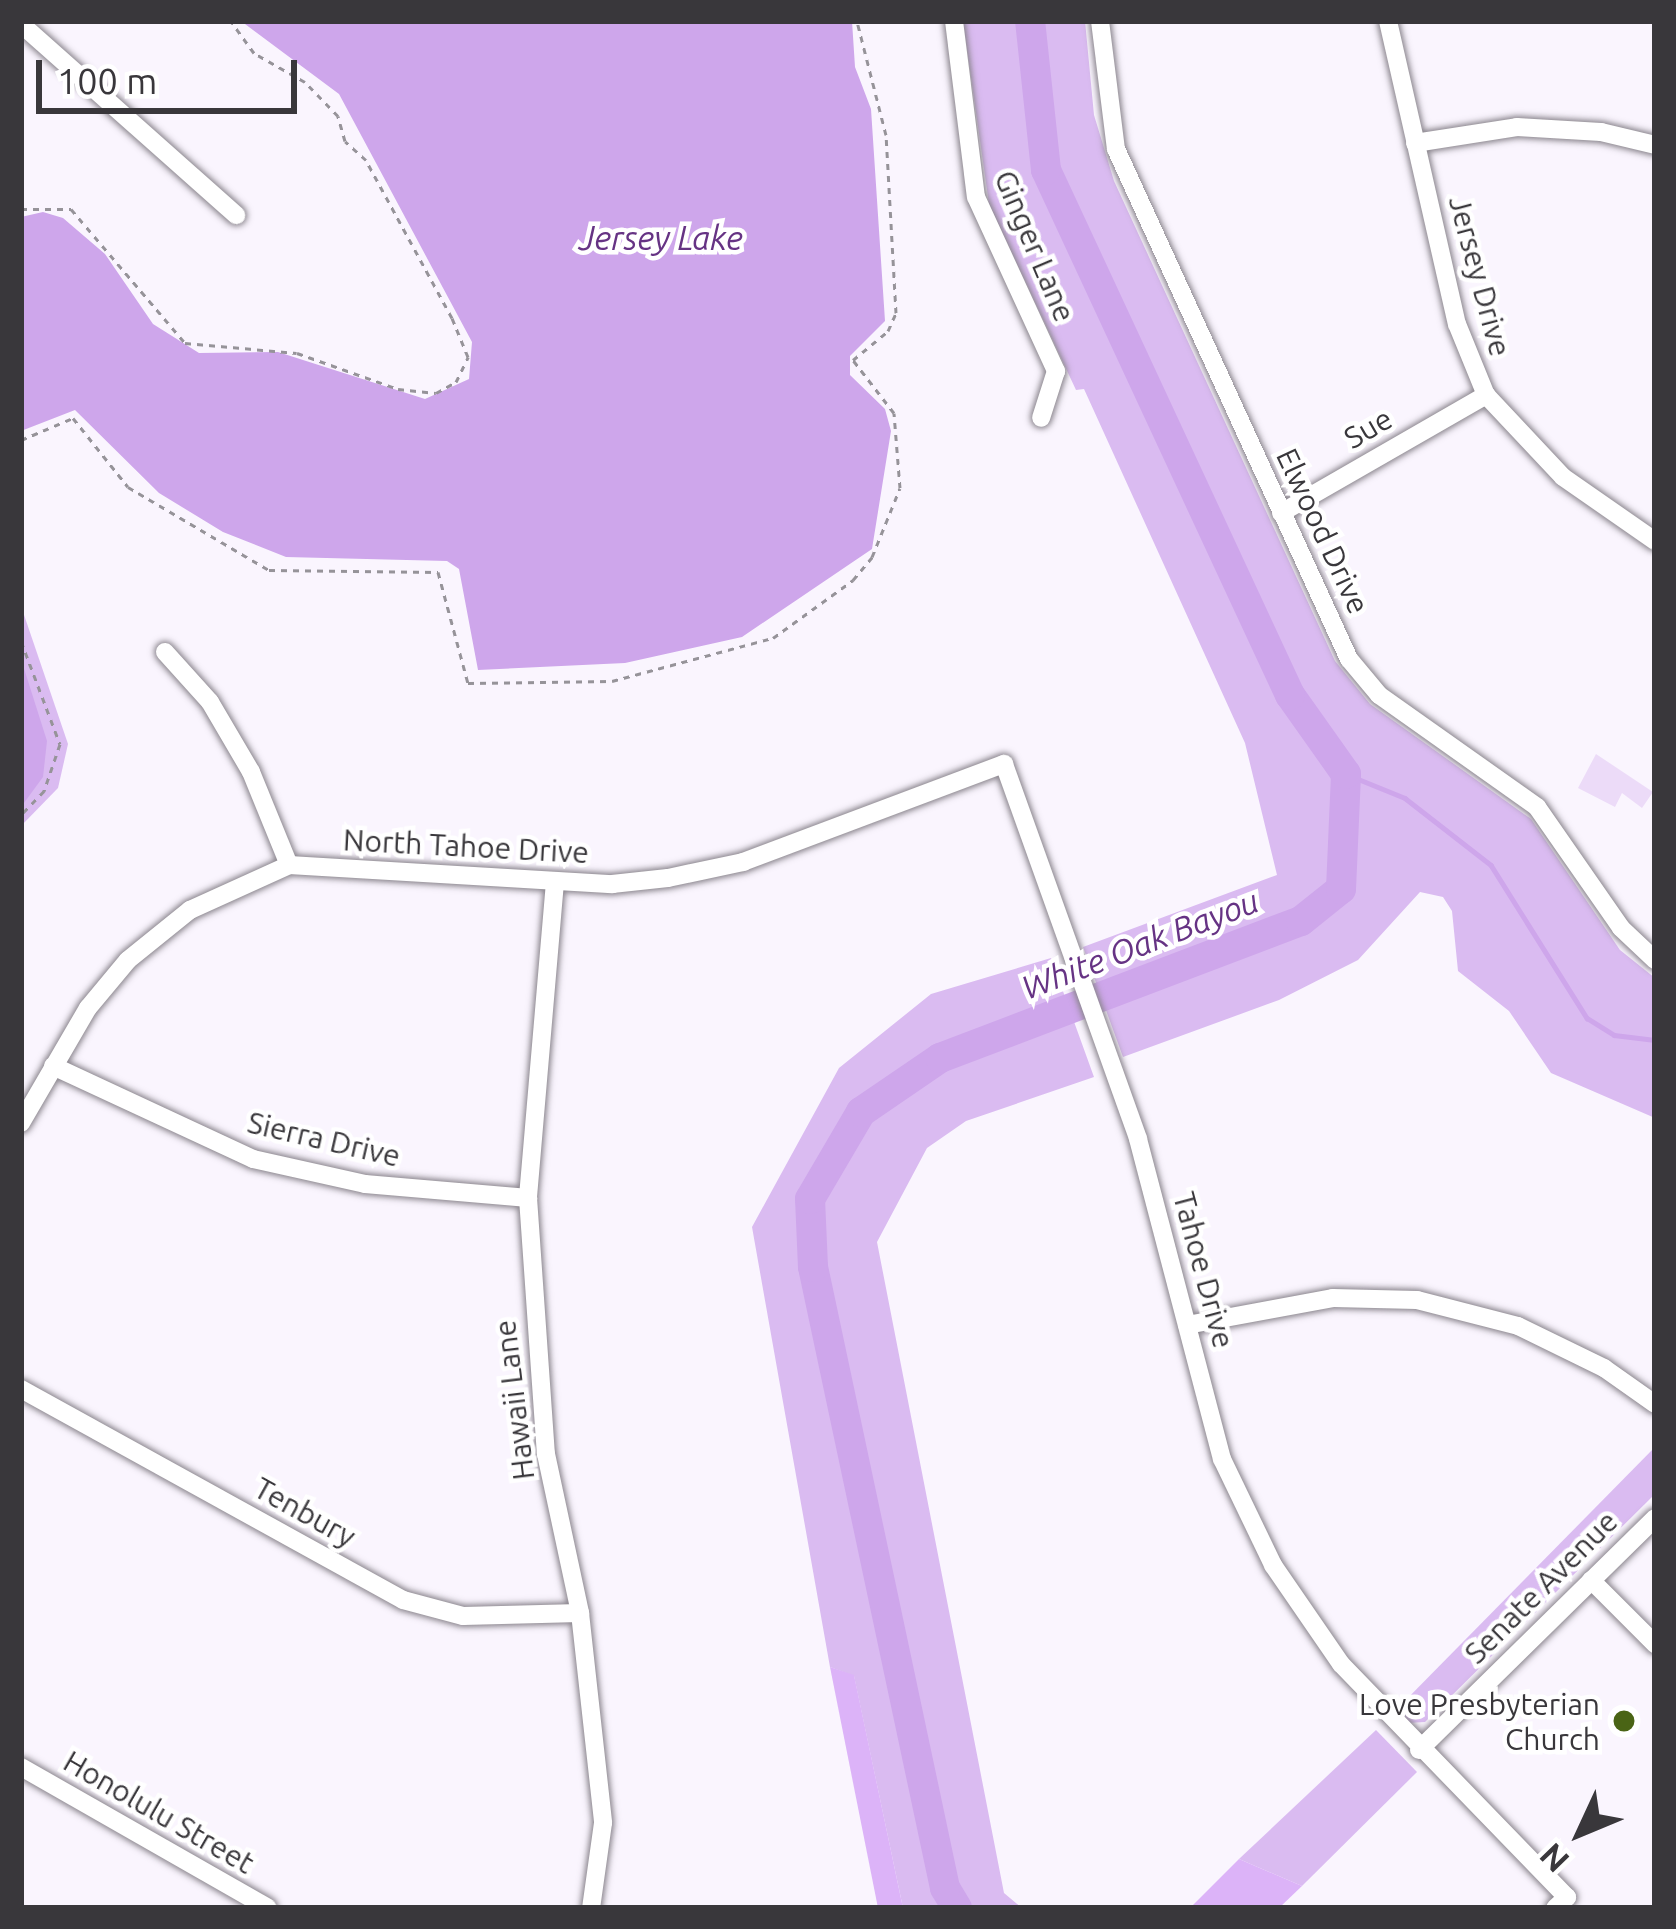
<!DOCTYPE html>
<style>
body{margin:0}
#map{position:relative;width:1676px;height:1929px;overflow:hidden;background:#faf5fe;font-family:Ubuntu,sans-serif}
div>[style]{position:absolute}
.green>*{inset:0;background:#dabbf1}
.forest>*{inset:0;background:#dcb3f8}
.water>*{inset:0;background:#cea6eb}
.stream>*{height:4.5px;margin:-2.25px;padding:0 2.25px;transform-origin:2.25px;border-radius:2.25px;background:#cea6eb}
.river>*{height:30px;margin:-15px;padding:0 15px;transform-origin:15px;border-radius:15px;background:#cea6eb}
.building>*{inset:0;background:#ecdbf8}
.path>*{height:3px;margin-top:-1.5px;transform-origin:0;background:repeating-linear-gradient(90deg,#969399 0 6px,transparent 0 12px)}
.roads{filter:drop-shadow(0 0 3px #8b868e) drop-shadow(0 0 3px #8b868e)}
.minor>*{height:18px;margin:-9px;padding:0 9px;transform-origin:9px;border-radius:9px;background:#fff}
.dots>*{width:33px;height:33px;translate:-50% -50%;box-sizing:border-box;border:6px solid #fff;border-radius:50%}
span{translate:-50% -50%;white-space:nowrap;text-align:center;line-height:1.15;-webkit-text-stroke:9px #fff;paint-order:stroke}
.street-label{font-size:30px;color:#39373b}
.poi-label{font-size:30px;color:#39373b}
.right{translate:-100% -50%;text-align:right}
.water-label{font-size:33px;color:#663384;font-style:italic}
.frame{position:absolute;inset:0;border:24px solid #39373b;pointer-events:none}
.north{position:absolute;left:1520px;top:1773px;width:120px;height:120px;-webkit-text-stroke:9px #fff;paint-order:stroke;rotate:226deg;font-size:33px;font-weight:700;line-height:48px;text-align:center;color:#39373b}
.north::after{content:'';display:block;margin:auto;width:42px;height:54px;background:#39373b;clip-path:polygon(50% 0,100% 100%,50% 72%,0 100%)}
.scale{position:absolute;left:36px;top:60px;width:261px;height:54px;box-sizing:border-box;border:6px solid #39373b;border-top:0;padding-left:15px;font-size:36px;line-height:42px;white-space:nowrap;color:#39373b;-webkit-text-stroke:9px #fff;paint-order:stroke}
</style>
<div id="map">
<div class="green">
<i style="clip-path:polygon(963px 21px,1085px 21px,1094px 115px,1114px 181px,1335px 661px,1370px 704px,1531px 819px,1620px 950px,1655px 978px,1655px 1118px,1551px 1073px,1509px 1011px,1458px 971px,1452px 911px,1443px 897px,1420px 892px,1358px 960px,1279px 1000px,1123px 1057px,1083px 947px,1277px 875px,1245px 743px,1084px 389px,1076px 390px,989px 204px)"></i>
<i style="clip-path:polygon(21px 606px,68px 744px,58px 788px,21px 826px)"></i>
<i style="clip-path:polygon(1051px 958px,1094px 1077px,966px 1121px,927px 1148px,877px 1242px,1004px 1893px,1022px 1908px,903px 1908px,854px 1676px,830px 1667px,752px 1227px,839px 1068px,931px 994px)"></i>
<i style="clip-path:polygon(1655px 1447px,1655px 1494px,1425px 1722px,1407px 1723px,1395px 1711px)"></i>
<i style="clip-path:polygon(1376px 1730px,1417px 1772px,1302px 1886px,1239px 1859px)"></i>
</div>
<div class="forest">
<i style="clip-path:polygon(830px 1667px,854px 1675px,903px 1908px,878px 1908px)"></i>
<i style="clip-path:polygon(1239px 1859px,1302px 1886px,1279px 1908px,1190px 1908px)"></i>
</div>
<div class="water">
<i style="clip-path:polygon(241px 21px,852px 21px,855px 67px,871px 109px,885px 321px,850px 356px,850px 375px,885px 409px,891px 431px,872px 549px,742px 637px,625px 663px,478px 670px,459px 569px,447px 561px,286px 557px,223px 532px,159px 493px,75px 410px,21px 431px,21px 217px,43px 212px,63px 218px,105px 254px,153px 324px,199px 353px,278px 352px,425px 399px,469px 379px,472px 342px,339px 94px)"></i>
<i style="clip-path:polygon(21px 659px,47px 741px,43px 777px,21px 807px)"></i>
</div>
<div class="stream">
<i style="left:1346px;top:774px;width:64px;rotate:22.1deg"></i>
<i style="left:1405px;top:798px;width:109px;rotate:37.9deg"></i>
<i style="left:1491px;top:865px;width:181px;rotate:57.9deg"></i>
<i style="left:1587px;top:1018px;width:32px;rotate:32deg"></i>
<i style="left:1614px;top:1035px;width:41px;rotate:7deg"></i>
</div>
<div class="river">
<i style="left:957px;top:1908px;width:23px;rotate:-121deg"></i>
<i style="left:945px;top:1888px;width:635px;rotate:-102deg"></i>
<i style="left:813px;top:1267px;width:68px;rotate:-92.5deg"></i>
<i style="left:810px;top:1199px;width:101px;rotate:-59.6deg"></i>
<i style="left:861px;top:1112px;width:96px;rotate:-34.4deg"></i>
<i style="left:940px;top:1058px;width:386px;rotate:-20.8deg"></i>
<i style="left:1301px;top:921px;width:51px;rotate:-38.7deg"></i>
<i style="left:1341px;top:889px;width:115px;rotate:-87.5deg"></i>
<i style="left:1346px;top:774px;width:97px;rotate:-125.3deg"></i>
<i style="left:1290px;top:695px;width:579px;rotate:-114.93deg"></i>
<i style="left:1046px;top:170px;width:150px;rotate:-96.1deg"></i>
</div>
<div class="building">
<i style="clip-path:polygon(1596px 754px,1653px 792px,1642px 808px,1622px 793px,1615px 807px,1578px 788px)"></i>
</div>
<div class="path">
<i style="left:21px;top:209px;width:50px"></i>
<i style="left:71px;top:209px;width:176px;rotate:49.6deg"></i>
<i style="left:185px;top:343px;width:112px;rotate:5.1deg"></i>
<i style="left:297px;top:353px;width:107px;rotate:19.6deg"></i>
<i style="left:398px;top:389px;width:38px;rotate:6deg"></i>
<i style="left:436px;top:393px;width:23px;rotate:-29deg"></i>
<i style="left:456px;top:382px;width:28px;rotate:-64deg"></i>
<i style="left:468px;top:357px;width:42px;rotate:-112.3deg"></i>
<i style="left:452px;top:318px;width:180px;rotate:-118.6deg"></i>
<i style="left:366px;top:160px;width:28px;rotate:-138deg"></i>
<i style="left:345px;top:141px;width:26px;rotate:-106deg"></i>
<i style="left:338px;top:116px;width:47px;rotate:-134.1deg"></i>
<i style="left:305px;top:82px;width:59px;rotate:-150.4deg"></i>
<i style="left:254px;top:53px;width:39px;rotate:-126deg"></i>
<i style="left:21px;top:440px;width:56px;rotate:-22.9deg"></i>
<i style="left:73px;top:418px;width:88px;rotate:51.4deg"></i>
<i style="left:128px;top:487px;width:164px;rotate:30.5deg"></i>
<i style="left:269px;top:570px;width:169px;rotate:0.7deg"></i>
<i style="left:438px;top:572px;width:115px;rotate:74.9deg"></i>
<i style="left:468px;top:683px;width:144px;rotate:-0.8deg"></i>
<i style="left:612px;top:681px;width:167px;rotate:-15deg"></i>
<i style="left:773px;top:638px;width:99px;rotate:-35.9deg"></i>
<i style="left:853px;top:580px;width:30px;rotate:-50deg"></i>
<i style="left:872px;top:557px;width:74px;rotate:-67.9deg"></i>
<i style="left:900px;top:488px;width:75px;rotate:-94.6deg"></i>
<i style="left:894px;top:413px;width:67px;rotate:-127.7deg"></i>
<i style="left:853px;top:360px;width:45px;rotate:-39.6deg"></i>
<i style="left:888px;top:331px;width:20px;rotate:-66deg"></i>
<i style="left:896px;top:313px;width:178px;rotate:-93.2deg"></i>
<i style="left:886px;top:135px;width:118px;rotate:-104.3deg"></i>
<i style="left:21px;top:641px;width:110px;rotate:69.3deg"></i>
<i style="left:60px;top:744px;width:50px;rotate:108.8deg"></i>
<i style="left:44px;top:791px;width:33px;rotate:134deg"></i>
</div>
<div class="roads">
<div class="minor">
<i style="left:954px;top:21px;width:177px;rotate:82.9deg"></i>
<i style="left:976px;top:197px;width:192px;rotate:65.3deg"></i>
<i style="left:1056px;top:371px;width:49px;rotate:107.7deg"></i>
<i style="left:1100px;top:21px;width:129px;rotate:82.9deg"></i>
<i style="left:1116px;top:149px;width:561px;rotate:65.45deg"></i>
<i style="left:1349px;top:659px;width:47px;rotate:50.2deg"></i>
<i style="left:1379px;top:695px;width:194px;rotate:35.3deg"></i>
<i style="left:1537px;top:807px;width:147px;rotate:55.2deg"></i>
<i style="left:1621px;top:928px;width:47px;rotate:43.3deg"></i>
<i style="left:1388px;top:21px;width:311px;rotate:77.2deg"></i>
<i style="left:1457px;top:324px;width:77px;rotate:67.8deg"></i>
<i style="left:1486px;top:395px;width:112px;rotate:46.8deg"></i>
<i style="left:1563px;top:477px;width:112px;rotate:34.8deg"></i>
<i style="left:21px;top:24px;width:288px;rotate:41.6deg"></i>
<i style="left:1415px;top:143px;width:103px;rotate:-8.9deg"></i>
<i style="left:1517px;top:127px;width:84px;rotate:3.4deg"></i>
<i style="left:1601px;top:132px;width:56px;rotate:13.5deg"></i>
<i style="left:1281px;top:513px;width:237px;rotate:-29.9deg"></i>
<i style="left:165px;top:652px;width:67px;rotate:48deg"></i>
<i style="left:210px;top:702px;width:81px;rotate:59.6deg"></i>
<i style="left:251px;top:772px;width:100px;rotate:67.8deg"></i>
<i style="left:555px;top:882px;width:317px;rotate:94.9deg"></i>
<i style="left:528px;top:1198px;width:257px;rotate:86deg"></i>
<i style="left:546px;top:1454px;width:163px;rotate:77.9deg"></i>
<i style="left:580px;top:1613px;width:211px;rotate:83.7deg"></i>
<i style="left:603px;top:1823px;width:86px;rotate:98deg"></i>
<i style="left:53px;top:1066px;width:221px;rotate:24.9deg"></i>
<i style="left:253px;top:1159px;width:115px;rotate:12.6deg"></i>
<i style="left:365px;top:1184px;width:164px;rotate:4.9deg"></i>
<i style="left:21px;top:1123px;width:133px;rotate:-59.8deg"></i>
<i style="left:88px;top:1008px;width:62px;rotate:-50.2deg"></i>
<i style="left:128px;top:960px;width:80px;rotate:-38.9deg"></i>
<i style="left:190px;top:910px;width:109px;rotate:-24.4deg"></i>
<i style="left:289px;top:865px;width:324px;rotate:3.4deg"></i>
<i style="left:612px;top:884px;width:56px;rotate:-6.1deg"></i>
<i style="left:668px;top:878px;width:77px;rotate:-12deg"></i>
<i style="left:743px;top:862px;width:279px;rotate:-20.6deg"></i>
<i style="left:1004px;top:764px;width:398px;rotate:70.3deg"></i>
<i style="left:1138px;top:1139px;width:331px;rotate:75.3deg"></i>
<i style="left:1222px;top:1459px;width:118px;rotate:64.3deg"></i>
<i style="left:1273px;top:1565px;width:120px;rotate:55.5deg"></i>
<i style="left:1341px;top:1664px;width:325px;rotate:45.9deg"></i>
<i style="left:1567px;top:1897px;width:16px;rotate:137deg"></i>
<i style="left:1187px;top:1325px;width:148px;rotate:-10.5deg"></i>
<i style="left:1333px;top:1298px;width:84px;rotate:1.4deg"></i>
<i style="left:1417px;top:1300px;width:104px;rotate:14.4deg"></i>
<i style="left:1518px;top:1326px;width:96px;rotate:26deg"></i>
<i style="left:1604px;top:1368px;width:62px;rotate:35.2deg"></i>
<i style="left:21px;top:1389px;width:436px;rotate:28.9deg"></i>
<i style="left:403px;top:1600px;width:62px;rotate:14.9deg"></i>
<i style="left:463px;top:1616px;width:117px;rotate:-1.5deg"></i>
<i style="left:1591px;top:1580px;width:91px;rotate:45deg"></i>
<i style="left:1419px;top:1750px;width:331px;rotate:-44.5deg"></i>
<i style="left:21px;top:1767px;width:284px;rotate:29.7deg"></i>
</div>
</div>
<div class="dots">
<i style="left:1624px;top:1721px;background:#4a6415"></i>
</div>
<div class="street-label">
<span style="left:1035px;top:246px;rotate:67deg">Ginger Lane</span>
<span style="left:1480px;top:276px;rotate:75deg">Jersey Drive</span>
<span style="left:1368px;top:428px;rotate:-30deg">Sue</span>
<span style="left:1323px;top:531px;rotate:65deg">Elwood Drive</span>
<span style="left:466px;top:846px;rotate:3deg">North Tahoe Drive</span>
<span style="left:324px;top:1139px;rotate:13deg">Sierra Drive</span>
<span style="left:1204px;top:1270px;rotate:75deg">Tahoe Drive</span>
<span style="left:514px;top:1400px;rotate:-97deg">Hawaii Lane</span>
<span style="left:305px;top:1512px;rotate:29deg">Tenbury</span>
<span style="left:1541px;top:1587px;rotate:-45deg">Senate Avenue</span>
<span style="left:159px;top:1812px;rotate:30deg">Honolulu Street</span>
</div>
<div class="poi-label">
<span class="right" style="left:1600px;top:1721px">Love Presbyterian<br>Church</span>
</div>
<div class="water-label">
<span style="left:661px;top:238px">Jersey Lake</span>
<span style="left:1140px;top:944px;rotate:-21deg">White Oak Bayou</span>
</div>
<div class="frame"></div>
<div class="north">N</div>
<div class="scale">100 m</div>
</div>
